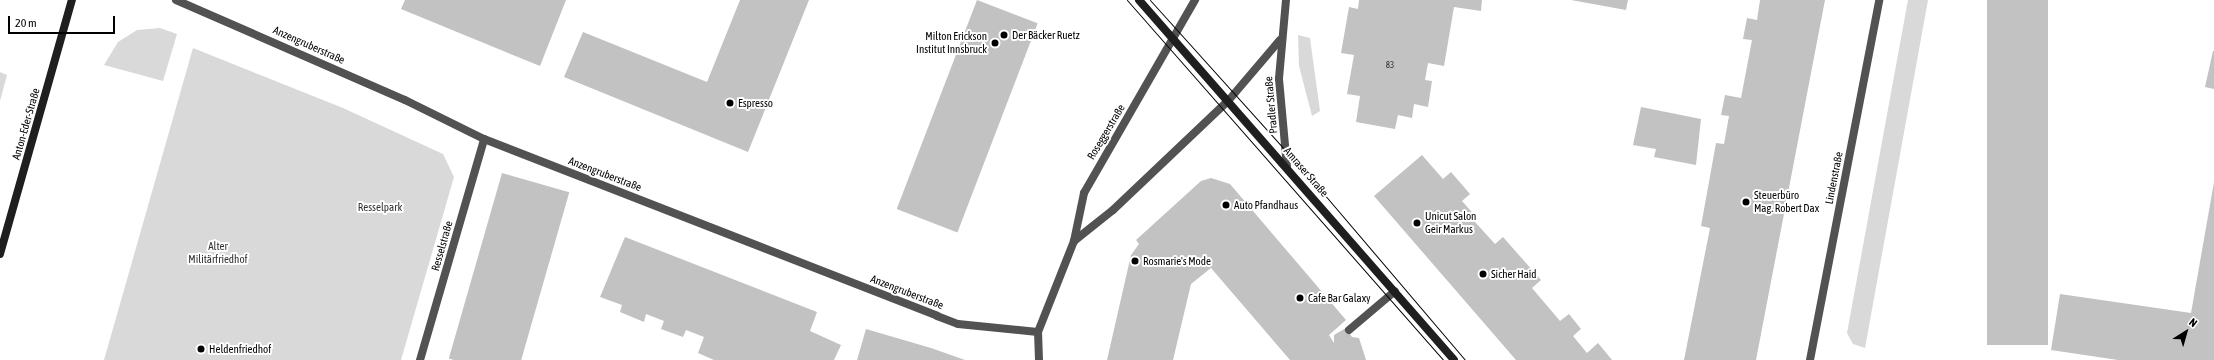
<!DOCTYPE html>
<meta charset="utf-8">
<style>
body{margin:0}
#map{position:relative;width:2214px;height:360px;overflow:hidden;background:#fff;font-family:"Asap Condensed",sans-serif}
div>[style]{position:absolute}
.green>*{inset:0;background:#d9d9d9}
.building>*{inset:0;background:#c2c2c2;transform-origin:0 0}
.lane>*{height:8px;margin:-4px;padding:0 4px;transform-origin:4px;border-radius:4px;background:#525252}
.street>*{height:8px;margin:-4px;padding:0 4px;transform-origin:4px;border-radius:4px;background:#525252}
.secondary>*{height:8px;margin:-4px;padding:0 4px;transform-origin:4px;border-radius:4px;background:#1f1f1f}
.tram>*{height:1px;margin:-0.5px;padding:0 0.5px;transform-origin:0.5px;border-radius:0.5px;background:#000}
.dots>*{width:11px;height:11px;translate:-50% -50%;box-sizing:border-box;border:2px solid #fff;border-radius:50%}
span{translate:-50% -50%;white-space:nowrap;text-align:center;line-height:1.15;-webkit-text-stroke:4px #fff;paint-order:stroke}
.number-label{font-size:9px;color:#303030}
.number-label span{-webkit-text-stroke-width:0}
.poi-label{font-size:11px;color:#000}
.left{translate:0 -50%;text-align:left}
.right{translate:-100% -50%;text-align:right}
.street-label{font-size:11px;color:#000}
.park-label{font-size:11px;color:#303030}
.north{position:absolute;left:2166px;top:312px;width:40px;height:40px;-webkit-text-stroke:3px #fff;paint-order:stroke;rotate:37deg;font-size:11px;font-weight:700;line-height:16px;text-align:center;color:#000}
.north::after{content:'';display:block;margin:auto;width:14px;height:18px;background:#000;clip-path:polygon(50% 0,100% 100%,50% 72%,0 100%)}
.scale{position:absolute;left:8px;top:16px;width:107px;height:18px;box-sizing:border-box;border:2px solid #000;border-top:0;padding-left:5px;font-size:12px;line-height:14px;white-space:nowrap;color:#000;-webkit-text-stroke:3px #fff;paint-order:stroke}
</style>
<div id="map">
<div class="green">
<i style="clip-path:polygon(1908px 0,1928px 0,1865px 348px,1853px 344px,1847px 333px)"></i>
<i style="clip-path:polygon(160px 28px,177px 34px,163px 81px,104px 65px,118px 42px,137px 30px)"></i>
<i style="clip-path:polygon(1298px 35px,1310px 38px,1320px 111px,1312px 116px,1299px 66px)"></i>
<i style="clip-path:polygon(193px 48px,343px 108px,443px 154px,454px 177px,401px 360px,104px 360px)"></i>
<i style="clip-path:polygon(0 72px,7px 75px,0 101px)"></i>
</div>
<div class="building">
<i style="clip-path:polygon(405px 0,566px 0,540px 66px,401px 9px)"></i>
<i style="clip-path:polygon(740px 0,809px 0,748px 152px,564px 77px,583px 32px,707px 82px)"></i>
<i style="left:977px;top:0;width:65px;height:224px;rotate:21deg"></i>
<i style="clip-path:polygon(1359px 0,1482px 0,1481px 11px,1454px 7px,1444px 66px,1428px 63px,1425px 80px,1432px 81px,1428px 107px,1414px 104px,1412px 118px,1398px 115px,1395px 129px,1356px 122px,1360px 96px,1347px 94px,1354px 55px,1341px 53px,1349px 7px,1358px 9px)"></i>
<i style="clip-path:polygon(1571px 0,1628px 0,1626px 10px)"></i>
<i style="clip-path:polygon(1760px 0,1825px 0,1756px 360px,1684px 360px,1710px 228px,1701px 226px,1716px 143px,1724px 144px,1729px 116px,1721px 115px,1725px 95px,1741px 98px,1752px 40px,1743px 39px,1747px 18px,1757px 20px)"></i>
<i style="left:1987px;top:0;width:61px;height:345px"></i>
<i style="clip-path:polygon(2213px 51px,2214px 51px,2214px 89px,2205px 87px)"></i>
<i style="clip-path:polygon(1641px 107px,1701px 119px,1696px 165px,1654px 157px,1656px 149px,1633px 145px)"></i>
<i style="clip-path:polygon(1422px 155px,1443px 179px,1451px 172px,1470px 194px,1462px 201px,1478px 219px,1475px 222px,1495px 244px,1503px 237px,1541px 280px,1532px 288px,1560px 321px,1569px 314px,1581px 329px,1573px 336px,1587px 353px,1598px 343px,1612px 360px,1516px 360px,1374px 196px)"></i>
<i style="left:502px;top:173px;width:70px;height:193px;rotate:16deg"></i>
<i style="clip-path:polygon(1211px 178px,1230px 184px,1346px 320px,1329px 335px,1334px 343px,1334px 335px,1346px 328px,1352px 337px,1359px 338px,1366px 360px,1290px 360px,1211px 268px,1191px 284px,1173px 360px,1107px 360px,1131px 255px,1139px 244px,1136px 240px,1201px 181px)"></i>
<i style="clip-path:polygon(2214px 182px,2214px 360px,2118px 360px,2051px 350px,2060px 294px,2191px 313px)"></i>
<i style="clip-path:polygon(625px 237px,817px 312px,810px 331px,841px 345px,834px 360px,714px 360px,698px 353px,704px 337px,686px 330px,683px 337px,661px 329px,664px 321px,646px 314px,644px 322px,620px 312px,622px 305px,600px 297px)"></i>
<i style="clip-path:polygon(866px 329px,931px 348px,965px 360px,857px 360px)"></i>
</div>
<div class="lane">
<i style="left:1349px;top:330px;width:60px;rotate:-40.3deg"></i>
</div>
<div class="street">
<i style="left:176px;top:0;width:250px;rotate:23.6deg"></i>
<i style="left:405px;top:100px;width:88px;rotate:26.3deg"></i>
<i style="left:484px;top:139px;width:486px;rotate:21.3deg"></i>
<i style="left:937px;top:316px;width:22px;rotate:21deg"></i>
<i style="left:958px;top:324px;width:80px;rotate:5.7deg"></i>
<i style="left:1286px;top:0;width:79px;rotate:95.1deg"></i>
<i style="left:1279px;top:79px;width:88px;rotate:84.8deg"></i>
<i style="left:1074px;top:241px;width:50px;rotate:-38.5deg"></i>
<i style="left:1113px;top:210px;width:158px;rotate:-43.5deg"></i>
<i style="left:1228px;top:101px;width:80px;rotate:-49.6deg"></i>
<i style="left:420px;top:360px;width:230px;rotate:-73.8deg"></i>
<i style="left:1039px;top:360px;width:28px;rotate:-92deg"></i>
<i style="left:1038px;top:332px;width:98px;rotate:-68.4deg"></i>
<i style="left:1074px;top:241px;width:49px;rotate:-78.2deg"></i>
<i style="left:1084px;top:193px;width:223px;rotate:-60.1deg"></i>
<i style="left:1810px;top:360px;width:367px;rotate:-79.1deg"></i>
</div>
<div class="secondary">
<i style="left:1139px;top:0;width:478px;rotate:48.8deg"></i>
<i style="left:0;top:254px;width:264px;rotate:-74.2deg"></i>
</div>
<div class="tram">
<i style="left:1127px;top:0;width:479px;rotate:48.7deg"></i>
<i style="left:1150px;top:0;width:242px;rotate:48deg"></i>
<i style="left:1312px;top:180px;width:236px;rotate:49.6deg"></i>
</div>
<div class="dots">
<i style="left:1004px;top:35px;background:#000"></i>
<i style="left:995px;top:43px;background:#000"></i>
<i style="left:730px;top:103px;background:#000"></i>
<i style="left:1746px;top:202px;background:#000"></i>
<i style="left:1226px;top:205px;background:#000"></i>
<i style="left:1417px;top:223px;background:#000"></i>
<i style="left:1135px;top:261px;background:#000"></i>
<i style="left:1483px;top:274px;background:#000"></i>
<i style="left:1300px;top:298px;background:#000"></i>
<i style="left:201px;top:349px;background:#000"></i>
</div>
<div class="number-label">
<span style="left:1390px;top:65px">83</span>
</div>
<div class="poi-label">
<span class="left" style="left:1012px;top:35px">Der Bäcker Ruetz</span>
<span class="right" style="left:987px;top:43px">Milton Erickson<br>Institut Innsbruck</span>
<span class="left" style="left:738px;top:103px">Espresso</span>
<span class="left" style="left:1754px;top:202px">Steuerbüro<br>Mag. Robert Dax</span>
<span class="left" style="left:1234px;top:205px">Auto Pfandhaus</span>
<span class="left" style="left:1425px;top:223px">Unicut Salon<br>Geir Markus</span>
<span class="left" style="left:1143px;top:261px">Rosmarie's Mode</span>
<span class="left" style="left:1491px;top:274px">Sicher Haid</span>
<span class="left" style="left:1308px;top:298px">Cafe Bar Galaxy</span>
<span class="left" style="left:209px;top:349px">Heldenfriedhof</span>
</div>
<div class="street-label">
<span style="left:309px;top:45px;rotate:24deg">Anzengruberstraße</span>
<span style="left:1271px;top:105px;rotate:-95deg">Pradler Straße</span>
<span style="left:26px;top:124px;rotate:-74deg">Anton-Eder-Straße</span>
<span style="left:1106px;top:132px;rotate:-59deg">Roseggerstraße</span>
<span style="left:1306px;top:172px;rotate:49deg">Amraser Straße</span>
<span style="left:605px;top:174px;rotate:21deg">Anzengruberstraße</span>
<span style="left:1834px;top:178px;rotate:-79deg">Lindenstraße</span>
<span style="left:442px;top:246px;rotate:-74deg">Resselstraße</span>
<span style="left:907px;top:292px;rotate:21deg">Anzengruberstraße</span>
</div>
<div class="park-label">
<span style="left:380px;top:207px">Resselpark</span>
<span style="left:218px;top:253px">Alter<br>Militärfriedhof</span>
</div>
<div class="north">N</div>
<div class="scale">20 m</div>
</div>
